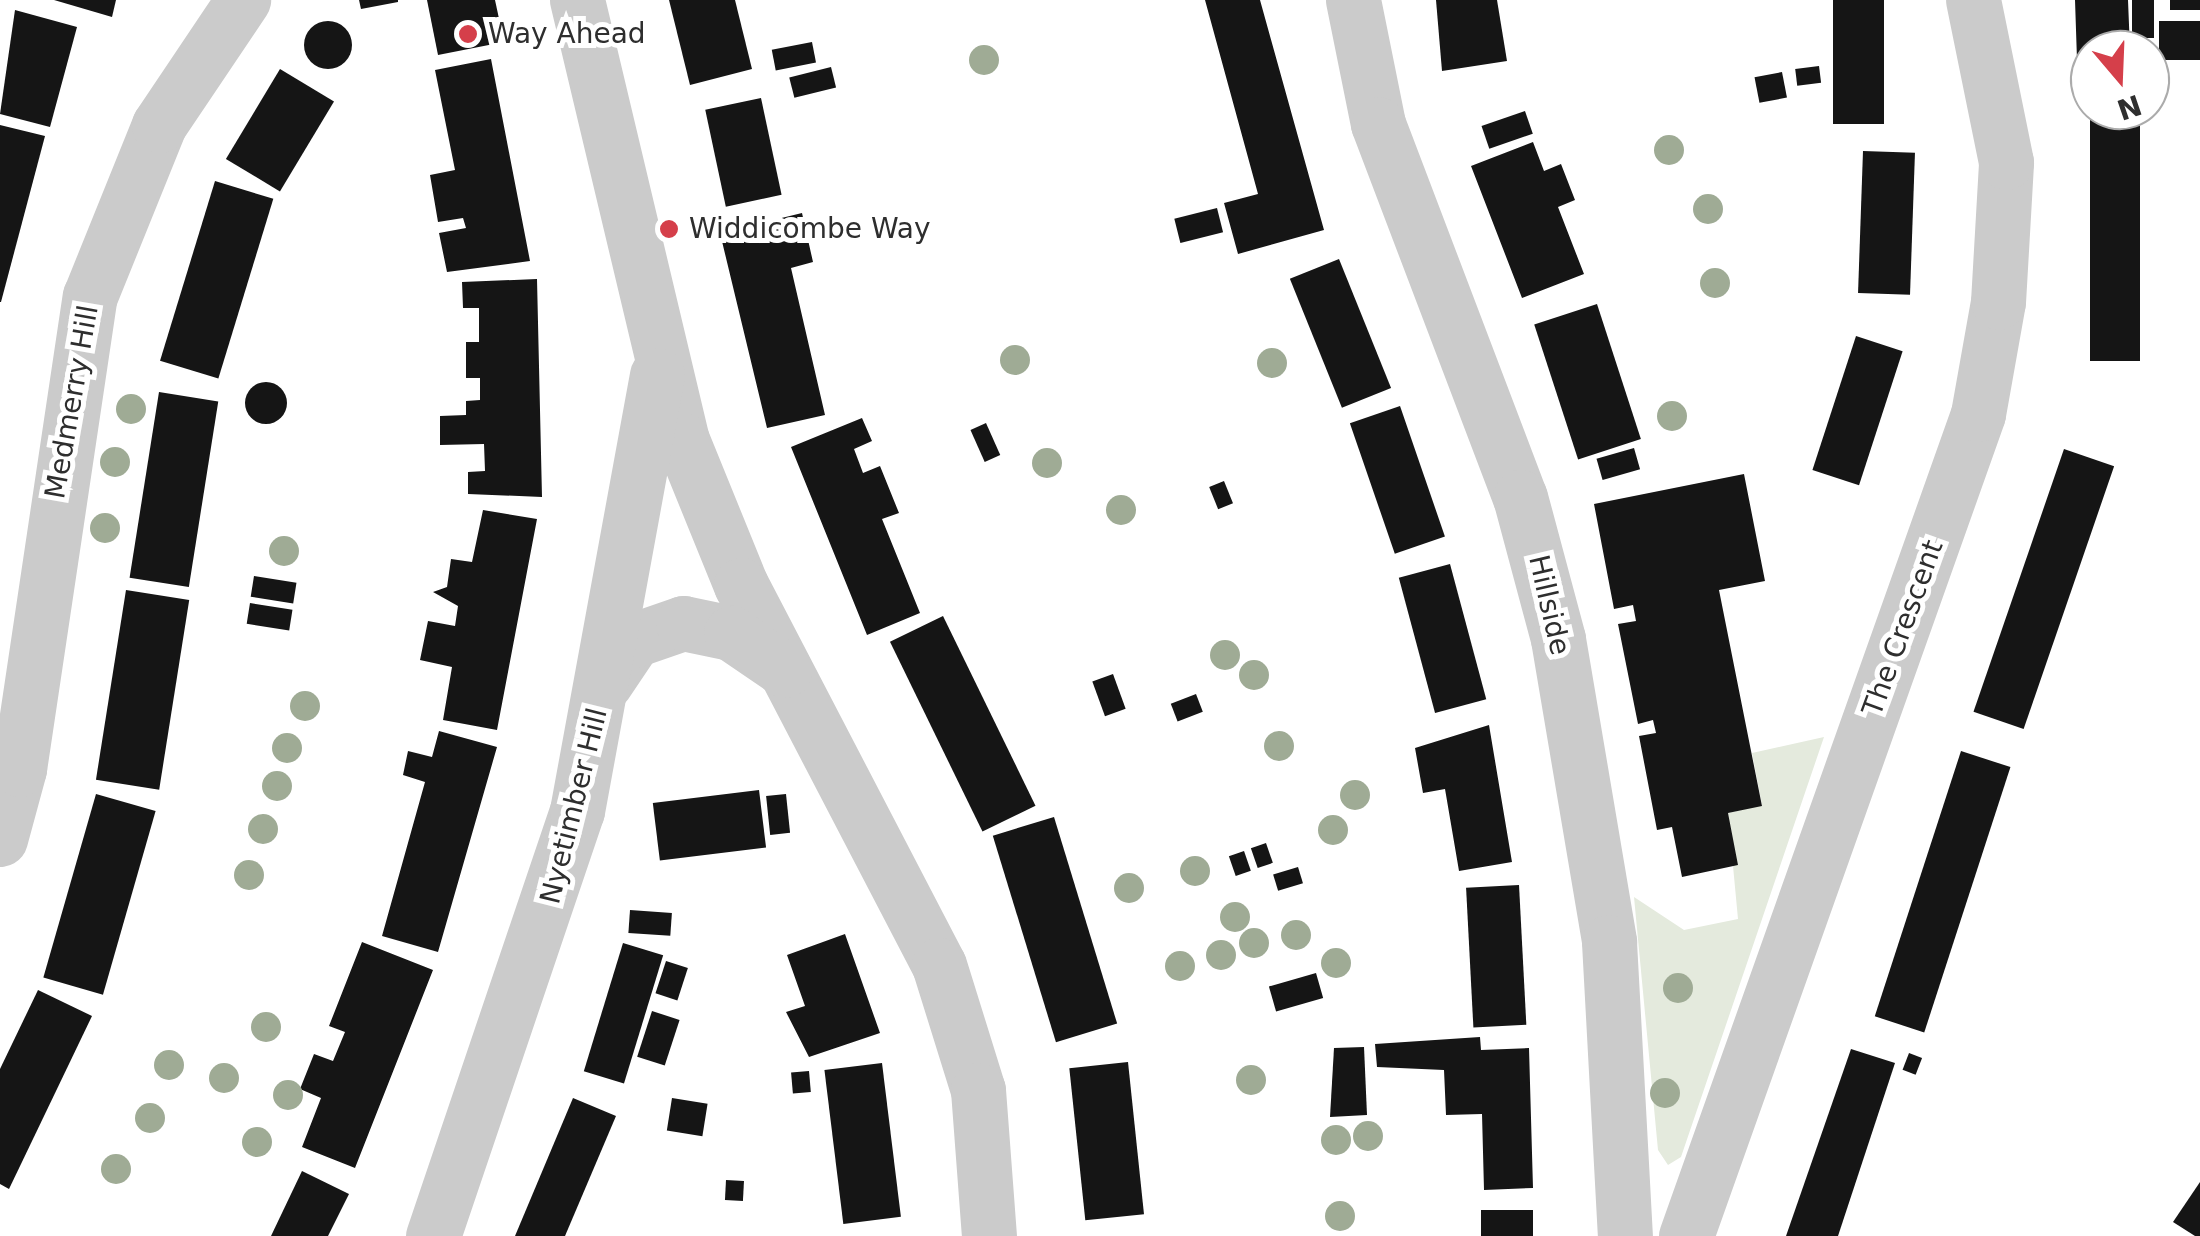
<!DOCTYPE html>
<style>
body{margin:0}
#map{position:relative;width:2200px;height:1236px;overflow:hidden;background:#fff;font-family:"DejaVu Sans",sans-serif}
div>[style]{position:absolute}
.green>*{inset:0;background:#e4eadd}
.building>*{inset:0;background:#151515;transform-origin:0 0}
.round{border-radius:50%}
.minor>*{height:55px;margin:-27.5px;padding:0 27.5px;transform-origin:27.5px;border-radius:27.5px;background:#cbcbcb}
.trees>*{width:30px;height:30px;margin:-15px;border-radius:50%;background:#9fab95}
.dots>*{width:28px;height:28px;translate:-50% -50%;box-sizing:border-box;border:5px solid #fff;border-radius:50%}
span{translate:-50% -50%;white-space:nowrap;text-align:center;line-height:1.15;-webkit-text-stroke:10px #fff;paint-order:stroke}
.poi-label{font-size:28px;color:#2e2e2e}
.left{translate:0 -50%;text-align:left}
.street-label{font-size:28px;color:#2e2e2e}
.north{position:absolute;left:2070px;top:30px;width:100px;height:100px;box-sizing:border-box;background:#fff;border:2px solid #ababab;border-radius:50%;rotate:161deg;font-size:28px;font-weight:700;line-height:40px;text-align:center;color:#2e2e2e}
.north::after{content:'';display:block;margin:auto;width:35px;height:45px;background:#d53f4a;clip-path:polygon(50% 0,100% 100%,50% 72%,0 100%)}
</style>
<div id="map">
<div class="green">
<i style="clip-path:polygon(1824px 737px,1681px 1157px,1668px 1165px,1658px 1150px,1634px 897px,1684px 930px,1738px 919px,1728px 813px,1762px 805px,1752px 753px)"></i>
</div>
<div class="building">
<i style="clip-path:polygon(54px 0,116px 0,112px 17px)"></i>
<i style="clip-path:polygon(359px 0,398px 0,398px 2px,361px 9px)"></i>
<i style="clip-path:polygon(427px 0,495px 0,504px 42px,438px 55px)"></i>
<i style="clip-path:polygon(669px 0,735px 0,752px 69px,690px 85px)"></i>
<i style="clip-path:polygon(1205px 0,1260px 0,1324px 230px,1238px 254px,1224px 203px,1258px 194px)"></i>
<i style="clip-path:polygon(1436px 0,1497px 0,1507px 61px,1442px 71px)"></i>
<i style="left:1833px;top:0;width:51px;height:124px"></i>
<i style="clip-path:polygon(2075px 0,2128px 0,2130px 50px,2090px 50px,2090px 59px,2077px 60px)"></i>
<i style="left:2132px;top:0;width:22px;height:38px"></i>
<i style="left:2170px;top:0;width:30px;height:10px"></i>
<i style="clip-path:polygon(15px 10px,77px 27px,50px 127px,0 114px)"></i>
<i style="left:2200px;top:21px;width:39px;height:41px;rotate:90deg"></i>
<i class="round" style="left:304px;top:21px;width:48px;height:48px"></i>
<i style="left:812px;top:42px;width:21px;height:41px;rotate:79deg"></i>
<i style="clip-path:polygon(491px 59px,530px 261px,447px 272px,439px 233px,466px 228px,463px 218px,438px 222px,430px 175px,455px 170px,435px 70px)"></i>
<i style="left:1819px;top:66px;width:17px;height:24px;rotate:83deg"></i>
<i style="left:831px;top:67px;width:21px;height:43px;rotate:76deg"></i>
<i style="left:280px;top:69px;width:63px;height:105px;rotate:31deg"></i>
<i style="left:1782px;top:72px;width:26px;height:28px;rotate:79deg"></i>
<i style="left:761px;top:98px;width:99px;height:57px;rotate:78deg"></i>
<i style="left:2090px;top:110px;width:50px;height:251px"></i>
<i style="left:1525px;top:111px;width:24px;height:46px;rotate:71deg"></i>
<i style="clip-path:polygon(0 125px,45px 136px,1px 302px,0 302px)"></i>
<i style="clip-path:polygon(1533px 142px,1544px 171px,1561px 164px,1575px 200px,1558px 207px,1584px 274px,1522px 298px,1471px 166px)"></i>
<i style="left:1863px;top:151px;width:52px;height:142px;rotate:2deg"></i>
<i style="left:215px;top:181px;width:61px;height:188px;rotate:17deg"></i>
<i style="left:1217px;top:208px;width:25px;height:44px;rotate:76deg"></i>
<i style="clip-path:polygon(802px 213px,813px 262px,791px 268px,825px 415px,767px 428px,720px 233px)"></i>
<i style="left:1339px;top:259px;width:139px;height:53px;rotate:68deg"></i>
<i style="clip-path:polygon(537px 279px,542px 497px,468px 494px,468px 472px,485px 471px,484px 444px,440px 445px,440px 416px,466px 415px,466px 401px,480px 400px,480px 378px,466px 378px,466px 342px,479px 342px,479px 308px,463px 308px,462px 282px)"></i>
<i style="left:1597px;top:304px;width:142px;height:66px;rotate:72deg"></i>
<i style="left:1856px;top:336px;width:49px;height:141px;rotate:18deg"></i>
<i class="round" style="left:245px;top:382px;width:42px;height:42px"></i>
<i style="left:159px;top:392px;width:60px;height:188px;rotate:9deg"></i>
<i style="left:1400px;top:406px;width:138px;height:53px;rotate:71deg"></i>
<i style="clip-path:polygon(862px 418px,872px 441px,854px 449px,863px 473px,880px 466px,899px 513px,882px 519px,920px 613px,867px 635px,791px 447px)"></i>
<i style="left:986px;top:423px;width:35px;height:17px;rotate:66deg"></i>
<i style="left:1634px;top:448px;width:22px;height:39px;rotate:74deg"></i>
<i style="left:2064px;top:449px;width:53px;height:278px;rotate:19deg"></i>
<i style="clip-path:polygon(1744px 474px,1765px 581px,1719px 590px,1762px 806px,1728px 813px,1738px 865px,1682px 877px,1672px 827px,1657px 830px,1639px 736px,1656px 733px,1653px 720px,1638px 724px,1618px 624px,1636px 621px,1633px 605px,1614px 609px,1594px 504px)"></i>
<i style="left:1224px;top:481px;width:24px;height:16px;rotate:68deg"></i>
<i style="clip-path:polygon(483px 510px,537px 519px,497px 730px,443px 720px,452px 667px,420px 660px,428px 621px,455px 626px,458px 606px,433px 592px,447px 587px,451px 559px,472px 562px)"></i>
<i style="left:1450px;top:564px;width:140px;height:53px;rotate:75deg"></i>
<i style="left:254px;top:576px;width:43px;height:21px;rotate:9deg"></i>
<i style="left:126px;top:590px;width:64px;height:192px;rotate:9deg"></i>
<i style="left:250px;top:603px;width:43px;height:21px;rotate:9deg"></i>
<i style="left:943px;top:616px;width:211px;height:59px;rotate:64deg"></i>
<i style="left:1113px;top:674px;width:37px;height:22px;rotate:70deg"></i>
<i style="left:1196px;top:694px;width:19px;height:27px;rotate:69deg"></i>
<i style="clip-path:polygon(1489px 725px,1512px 862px,1459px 871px,1445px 789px,1423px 793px,1415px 748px)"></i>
<i style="clip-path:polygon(439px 731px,497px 747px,438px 952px,382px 936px,425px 782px,403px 775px,408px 751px,432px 757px)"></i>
<i style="left:1961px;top:751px;width:52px;height:279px;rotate:18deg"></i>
<i style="left:759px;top:790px;width:58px;height:107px;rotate:83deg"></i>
<i style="left:96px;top:794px;width:62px;height:191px;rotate:16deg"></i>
<i style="left:786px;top:794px;width:39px;height:20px;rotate:84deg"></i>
<i style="left:1054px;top:817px;width:216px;height:64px;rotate:73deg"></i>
<i style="left:1266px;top:843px;width:21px;height:16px;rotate:71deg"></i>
<i style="left:1244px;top:851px;width:21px;height:16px;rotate:71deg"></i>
<i style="left:1298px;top:867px;width:17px;height:26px;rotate:73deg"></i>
<i style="left:1519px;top:885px;width:140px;height:53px;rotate:87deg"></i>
<i style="left:630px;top:910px;width:42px;height:23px;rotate:4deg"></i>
<i style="clip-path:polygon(845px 934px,880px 1033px,809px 1057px,786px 1012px,805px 1006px,787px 955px)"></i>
<i style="clip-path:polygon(362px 942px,433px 970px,355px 1168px,302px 1147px,321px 1098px,300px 1089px,314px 1054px,333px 1061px,345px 1032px,329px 1026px)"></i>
<i style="left:623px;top:943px;width:42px;height:134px;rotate:17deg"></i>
<i style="left:666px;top:961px;width:23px;height:34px;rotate:18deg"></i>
<i style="left:1316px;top:973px;width:26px;height:49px;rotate:74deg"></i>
<i style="clip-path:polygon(38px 990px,92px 1016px,9px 1189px,0 1184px,0 1069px)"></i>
<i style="left:652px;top:1011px;width:29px;height:48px;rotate:18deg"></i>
<i style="clip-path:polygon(1480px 1037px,1481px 1050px,1529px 1048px,1533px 1188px,1484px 1190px,1482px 1114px,1446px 1115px,1444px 1070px,1377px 1067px,1375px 1044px)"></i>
<i style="clip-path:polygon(1364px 1047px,1367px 1115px,1330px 1117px,1334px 1048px)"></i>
<i style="clip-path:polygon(1851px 1049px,1895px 1063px,1838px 1236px,1786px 1236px)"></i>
<i style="left:1909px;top:1053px;width:14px;height:18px;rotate:21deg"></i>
<i style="left:1128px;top:1062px;width:153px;height:59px;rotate:84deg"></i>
<i style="left:882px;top:1063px;width:155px;height:58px;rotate:83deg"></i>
<i style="left:809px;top:1071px;width:21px;height:18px;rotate:85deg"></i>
<i style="clip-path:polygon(573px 1098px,616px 1116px,565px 1236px,515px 1236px)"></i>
<i style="left:672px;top:1098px;width:36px;height:33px;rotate:9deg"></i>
<i style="clip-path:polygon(302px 1171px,349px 1194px,328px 1236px,271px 1236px)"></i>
<i style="left:726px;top:1180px;width:18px;height:20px;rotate:3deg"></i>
<i style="clip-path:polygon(2200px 1182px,2200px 1236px,2195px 1236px,2173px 1222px)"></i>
<i style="left:1481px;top:1210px;width:52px;height:26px"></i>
</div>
<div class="minor">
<i style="left:577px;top:0;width:452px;rotate:76.6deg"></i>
<i style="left:682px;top:440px;width:157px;rotate:67.9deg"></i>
<i style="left:741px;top:585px;width:428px;rotate:62.5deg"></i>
<i style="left:939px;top:965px;width:131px;rotate:72.7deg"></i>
<i style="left:978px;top:1090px;width:146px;rotate:85.7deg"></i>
<i style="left:1353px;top:0;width:126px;rotate:78.6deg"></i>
<i style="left:1378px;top:124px;width:399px;rotate:69.2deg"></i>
<i style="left:1520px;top:497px;width:147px;rotate:75deg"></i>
<i style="left:1558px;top:639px;width:307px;rotate:80.4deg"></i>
<i style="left:1609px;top:942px;width:294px;rotate:86.9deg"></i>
<i style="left:605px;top:683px;width:52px;rotate:-56deg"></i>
<i style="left:634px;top:640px;width:52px;rotate:-19.1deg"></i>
<i style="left:683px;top:623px;width:49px;rotate:11.8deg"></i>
<i style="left:731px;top:633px;width:65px;rotate:34.4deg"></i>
<i style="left:0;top:839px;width:73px;rotate:-74.8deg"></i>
<i style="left:19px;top:769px;width:478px;rotate:-81.5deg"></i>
<i style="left:90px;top:296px;width:184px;rotate:-68deg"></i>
<i style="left:159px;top:125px;width:151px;rotate:-56.1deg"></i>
<i style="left:433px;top:1236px;width:449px;rotate:-71.3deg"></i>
<i style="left:577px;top:811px;width:443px;rotate:-79.6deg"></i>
<i style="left:1686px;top:1236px;width:872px;rotate:-70.44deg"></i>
<i style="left:1978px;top:414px;width:114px;rotate:-79.9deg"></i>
<i style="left:1998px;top:302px;width:140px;rotate:-86.7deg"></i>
<i style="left:2006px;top:162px;width:165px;rotate:-101.5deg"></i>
</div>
<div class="trees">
<i style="left:984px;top:60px"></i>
<i style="left:1669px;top:150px"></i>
<i style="left:1708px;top:209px"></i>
<i style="left:1715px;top:283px"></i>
<i style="left:1015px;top:360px"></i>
<i style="left:1272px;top:363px"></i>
<i style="left:131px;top:409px"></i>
<i style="left:1672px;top:416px"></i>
<i style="left:115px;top:462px"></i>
<i style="left:1047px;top:463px"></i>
<i style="left:1121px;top:510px"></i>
<i style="left:105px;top:528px"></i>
<i style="left:284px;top:551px"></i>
<i style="left:1225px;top:655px"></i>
<i style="left:1254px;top:675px"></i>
<i style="left:305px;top:706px"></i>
<i style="left:1279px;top:746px"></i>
<i style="left:287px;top:748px"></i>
<i style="left:277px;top:786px"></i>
<i style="left:1355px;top:795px"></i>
<i style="left:263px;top:829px"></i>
<i style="left:1333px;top:830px"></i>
<i style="left:1195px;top:871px"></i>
<i style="left:249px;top:875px"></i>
<i style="left:1129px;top:888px"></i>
<i style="left:1235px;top:917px"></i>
<i style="left:1296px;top:935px"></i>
<i style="left:1254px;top:943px"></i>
<i style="left:1221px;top:955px"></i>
<i style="left:1336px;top:963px"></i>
<i style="left:1180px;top:966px"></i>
<i style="left:1678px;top:988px"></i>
<i style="left:266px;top:1027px"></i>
<i style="left:169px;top:1065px"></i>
<i style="left:224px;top:1078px"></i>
<i style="left:1251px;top:1080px"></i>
<i style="left:1665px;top:1093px"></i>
<i style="left:288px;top:1095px"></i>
<i style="left:150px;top:1118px"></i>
<i style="left:1368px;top:1136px"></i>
<i style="left:1336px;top:1140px"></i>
<i style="left:257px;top:1142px"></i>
<i style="left:116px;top:1169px"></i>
<i style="left:1340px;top:1216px"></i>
</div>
<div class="dots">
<i style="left:468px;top:34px;background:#d53f4a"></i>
<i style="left:669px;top:229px;background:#d53f4a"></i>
</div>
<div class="poi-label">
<span class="left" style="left:488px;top:34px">Way Ahead</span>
<span class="left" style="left:689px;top:229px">Widdicombe Way</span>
</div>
<div class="street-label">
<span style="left:72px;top:402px;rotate:-80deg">Medmerry Hill</span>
<span style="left:1549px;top:605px;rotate:77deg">Hillside</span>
<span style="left:1903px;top:628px;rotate:-70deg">The Crescent</span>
<span style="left:574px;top:806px;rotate:-76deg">Nyetimber Hill</span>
</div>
<div class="north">N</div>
</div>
